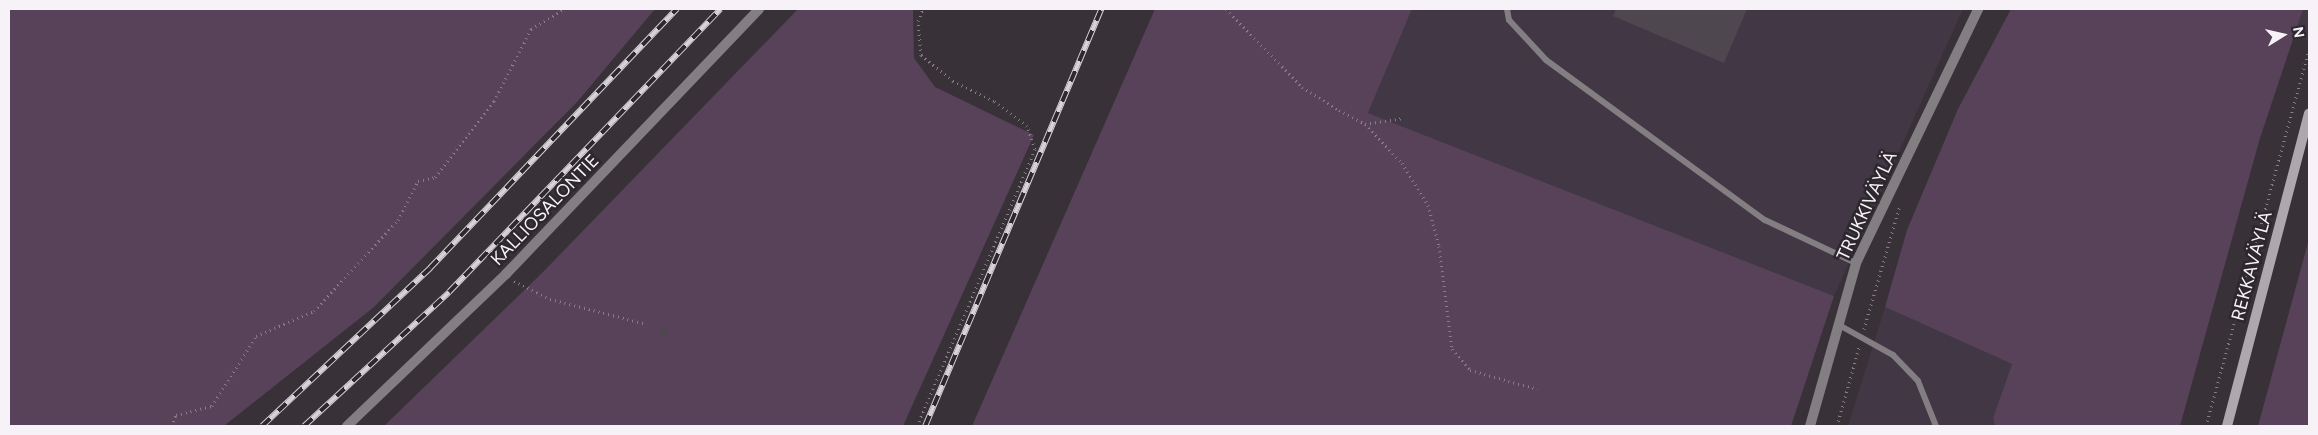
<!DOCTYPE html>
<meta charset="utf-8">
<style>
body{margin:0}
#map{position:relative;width:2318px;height:435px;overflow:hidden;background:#383138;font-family:Figtree,sans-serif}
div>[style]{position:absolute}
.built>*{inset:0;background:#423744}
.green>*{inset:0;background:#574259}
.building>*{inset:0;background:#4e474f}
.path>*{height:3px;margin-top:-1.5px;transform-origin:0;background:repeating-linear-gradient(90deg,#857f85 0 1px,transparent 0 5px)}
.lane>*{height:6px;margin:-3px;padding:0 3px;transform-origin:3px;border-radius:3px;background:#827e82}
.street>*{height:10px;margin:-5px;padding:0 5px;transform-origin:5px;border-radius:5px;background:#827e82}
.secondary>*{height:10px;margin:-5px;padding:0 5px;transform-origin:5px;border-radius:5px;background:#aea8ae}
.rail>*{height:5.5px;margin-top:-2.75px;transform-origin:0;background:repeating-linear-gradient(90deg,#2d272e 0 11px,#d7d2d7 0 22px);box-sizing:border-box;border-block:1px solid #d7d2d7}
span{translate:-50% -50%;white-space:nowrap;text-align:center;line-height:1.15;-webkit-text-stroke:5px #2d272e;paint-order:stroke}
.street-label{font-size:18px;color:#f6f2f7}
.frame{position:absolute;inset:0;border:10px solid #f6f2f7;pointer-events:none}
.north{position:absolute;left:2258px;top:10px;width:50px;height:50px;-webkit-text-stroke:4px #2d272e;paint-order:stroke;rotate:80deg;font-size:14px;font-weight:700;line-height:20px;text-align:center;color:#f6f2f7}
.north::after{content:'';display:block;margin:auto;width:18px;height:22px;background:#f6f2f7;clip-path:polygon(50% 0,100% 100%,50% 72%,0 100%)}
</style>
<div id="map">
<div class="built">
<i style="clip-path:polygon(1412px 9px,1963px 9px,1834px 296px,1368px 113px)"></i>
<i style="clip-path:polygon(2303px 9px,2309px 9px,2309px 41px,2292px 35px)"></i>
<i style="clip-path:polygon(1885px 307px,2012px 364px,1993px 418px,1995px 426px,1848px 426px)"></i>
</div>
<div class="green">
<i style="clip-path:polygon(9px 9px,655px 9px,578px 101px,374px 307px,224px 426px,9px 426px)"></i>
<i style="clip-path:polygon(798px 9px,913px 9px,914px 58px,935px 87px,1034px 135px,903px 426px,384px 426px,544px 271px)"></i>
<i style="clip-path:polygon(1155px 9px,1412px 9px,1368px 113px,1834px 296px,1791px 426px,972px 426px)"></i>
<i style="clip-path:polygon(2011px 9px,2303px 9px,2260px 138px,2180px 426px,1995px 426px,1993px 418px,2012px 364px,1885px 307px,1907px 230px,1958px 109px)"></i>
<i style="clip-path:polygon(2309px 239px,2309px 426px,2258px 426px)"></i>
</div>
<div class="building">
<i style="clip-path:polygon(1616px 9px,1747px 9px,1724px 63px,1613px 16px)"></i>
<i style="clip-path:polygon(661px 327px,669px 329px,668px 338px,660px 336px)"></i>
</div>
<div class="path">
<i style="left:1226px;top:9px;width:109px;rotate:45.7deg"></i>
<i style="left:1302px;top:87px;width:44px;rotate:31.9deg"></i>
<i style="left:1339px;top:110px;width:30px;rotate:28deg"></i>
<i style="left:1365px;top:124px;width:39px;rotate:-9deg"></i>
<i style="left:1365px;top:124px;width:54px;rotate:46.5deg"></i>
<i style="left:1402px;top:163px;width:49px;rotate:58.2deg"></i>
<i style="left:1428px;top:205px;width:42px;rotate:75deg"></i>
<i style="left:1439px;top:246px;width:104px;rotate:82.8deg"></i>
<i style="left:1452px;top:349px;width:28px;rotate:49deg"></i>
<i style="left:1470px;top:370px;width:70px;rotate:15.8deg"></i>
<i style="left:514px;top:281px;width:40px;rotate:26.6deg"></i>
<i style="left:550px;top:299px;width:100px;rotate:14.5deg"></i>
<i style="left:1864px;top:329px;width:129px;rotate:-73.8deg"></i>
<i style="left:171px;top:426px;width:12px;rotate:-66deg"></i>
<i style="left:176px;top:415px;width:37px;rotate:-14deg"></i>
<i style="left:212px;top:406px;width:83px;rotate:-57.8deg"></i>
<i style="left:256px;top:336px;width:63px;rotate:-23.3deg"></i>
<i style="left:314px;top:311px;width:124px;rotate:-47.3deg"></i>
<i style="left:398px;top:220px;width:44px;rotate:-62.9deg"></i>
<i style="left:418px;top:181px;width:17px;rotate:-13deg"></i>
<i style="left:435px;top:177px;width:96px;rotate:-52.2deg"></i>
<i style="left:494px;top:101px;width:81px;rotate:-62.8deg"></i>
<i style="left:531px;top:29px;width:39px;rotate:-31deg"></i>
<i style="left:917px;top:426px;width:301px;rotate:-66.9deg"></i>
<i style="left:1035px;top:149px;width:24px;rotate:-109deg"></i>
<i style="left:1027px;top:126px;width:41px;rotate:-142.9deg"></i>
<i style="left:994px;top:101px;width:46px;rotate:-154deg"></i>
<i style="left:953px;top:81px;width:41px;rotate:-140.9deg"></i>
<i style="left:921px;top:55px;width:34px;rotate:-95deg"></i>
<i style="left:918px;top:21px;width:13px;rotate:-67deg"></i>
<i style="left:1837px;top:426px;width:82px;rotate:-74.4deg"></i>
<i style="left:2206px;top:426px;width:390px;rotate:-74.7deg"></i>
</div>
<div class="lane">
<i style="left:1507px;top:9px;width:11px;rotate:80deg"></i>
<i style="left:1509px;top:20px;width:54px;rotate:47.2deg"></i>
<i style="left:1546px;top:60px;width:271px;rotate:36.2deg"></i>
<i style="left:1765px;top:220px;width:101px;rotate:25.3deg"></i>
<i style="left:1839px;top:325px;width:62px;rotate:29.1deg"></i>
<i style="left:1893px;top:355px;width:36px;rotate:46deg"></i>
<i style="left:1918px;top:381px;width:48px;rotate:68.2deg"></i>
</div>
<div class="street">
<i style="left:347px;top:426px;width:220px;rotate:-43.7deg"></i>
<i style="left:506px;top:274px;width:366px;rotate:-46.3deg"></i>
<i style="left:1810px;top:426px;width:169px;rotate:-74.2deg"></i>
<i style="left:1856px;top:263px;width:282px;rotate:-64.3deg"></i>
</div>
<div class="secondary">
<i style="left:2227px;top:426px;width:323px;rotate:-75.3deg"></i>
</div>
<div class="rail">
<i style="left:262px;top:426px;width:231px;rotate:-43.2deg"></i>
<i style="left:430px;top:268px;width:358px;rotate:-46.4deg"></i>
<i style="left:304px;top:426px;width:197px;rotate:-42.7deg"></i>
<i style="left:449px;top:292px;width:392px;rotate:-46.2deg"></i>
<i style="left:925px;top:426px;width:453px;rotate:-67.1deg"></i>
</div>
<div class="street-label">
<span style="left:1867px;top:206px;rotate:-65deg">TRUKKIVÄYLÄ</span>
<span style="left:545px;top:210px;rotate:-46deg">KALLIOSALONTIE</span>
<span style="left:2252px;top:266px;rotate:-75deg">REKKAVÄYLÄ</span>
</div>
<div class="frame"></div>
<div class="north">N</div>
</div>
